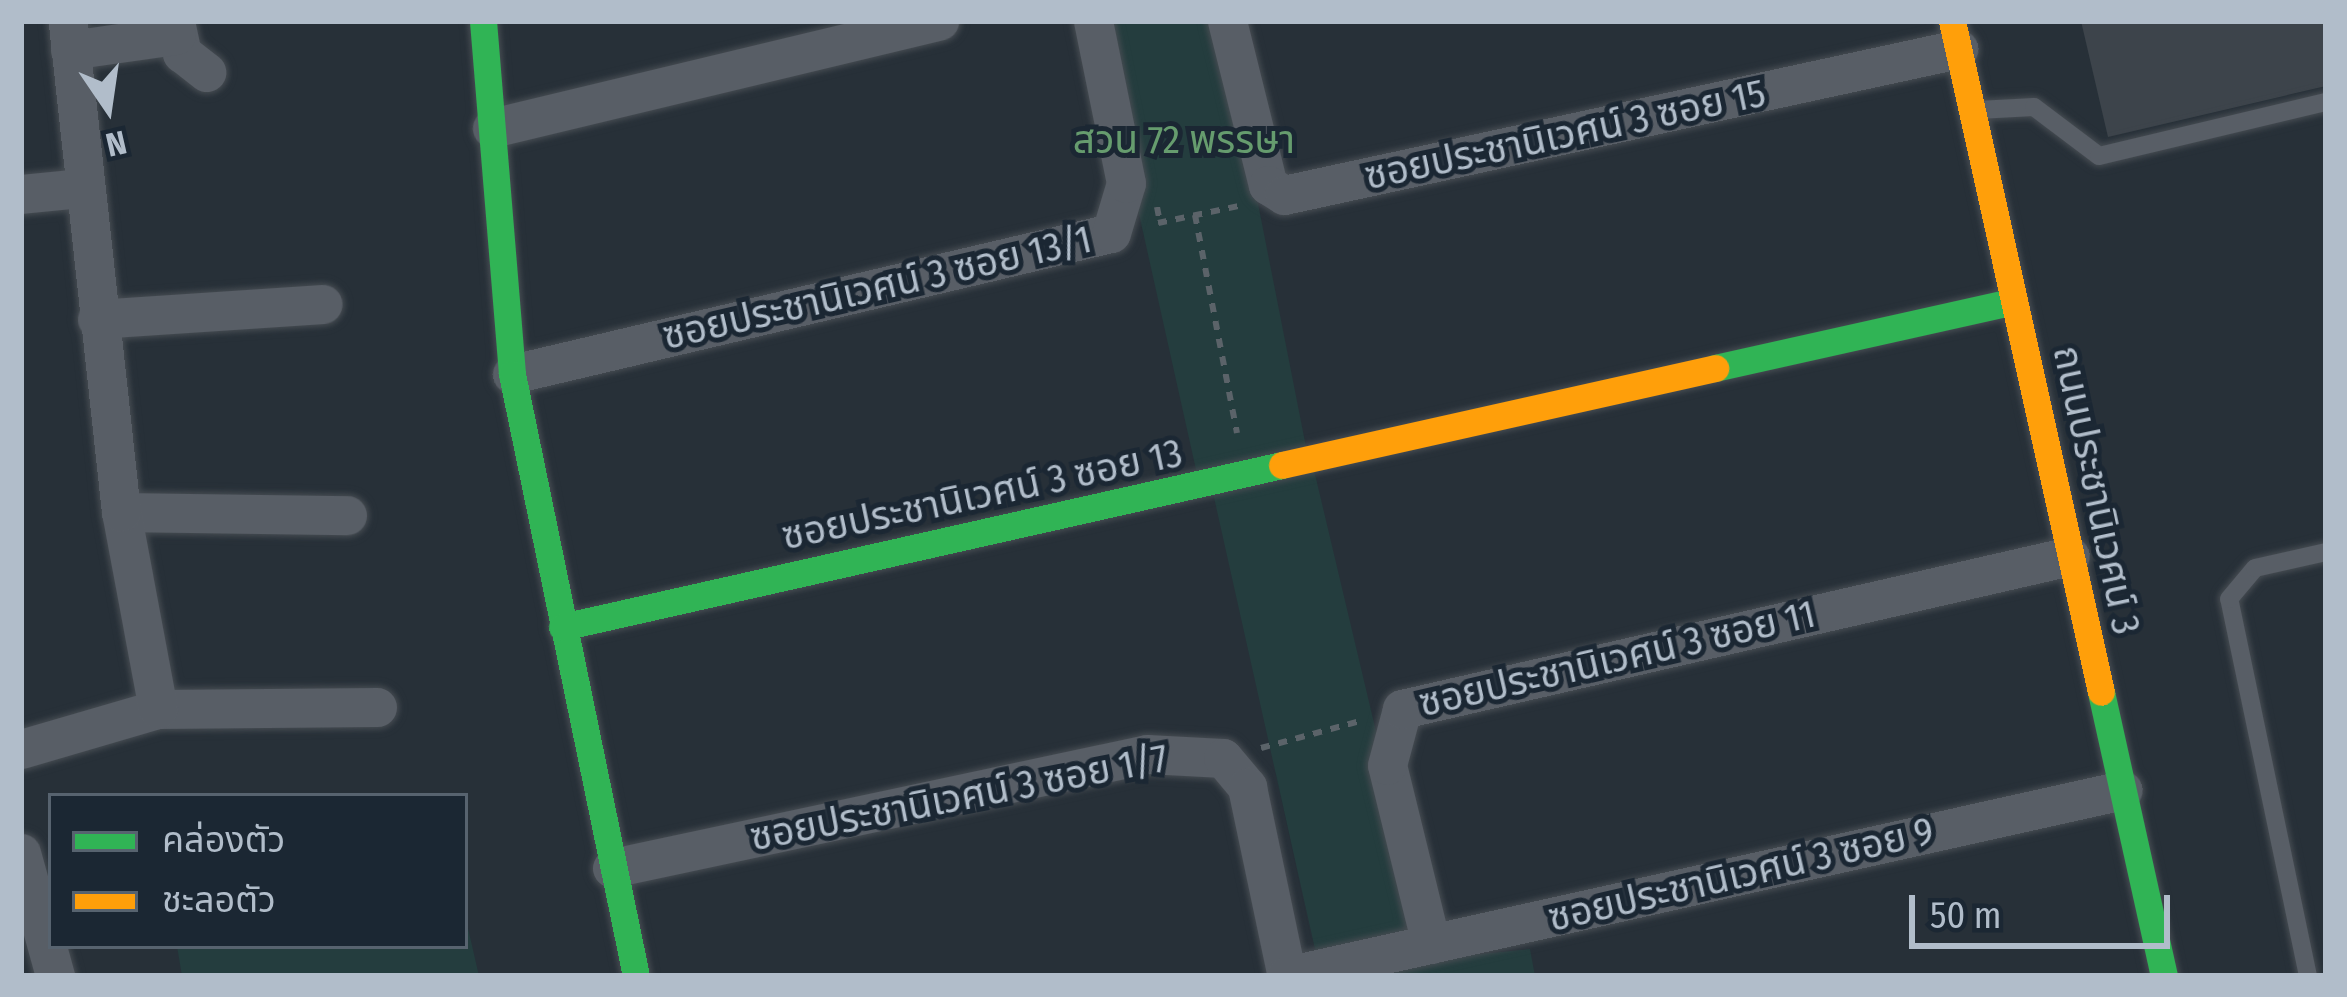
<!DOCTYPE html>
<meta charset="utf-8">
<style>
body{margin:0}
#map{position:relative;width:2347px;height:997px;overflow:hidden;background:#273038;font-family:"Fira Sans Condensed","Noto Sans Thai",sans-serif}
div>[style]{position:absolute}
.green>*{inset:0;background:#243d3e}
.building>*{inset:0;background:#3d444b}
.path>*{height:6px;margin-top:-3px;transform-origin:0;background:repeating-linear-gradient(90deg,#5b6369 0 9px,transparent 0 18px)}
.roads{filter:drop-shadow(0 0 3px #464c52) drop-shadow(0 0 3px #464c52)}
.lane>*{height:18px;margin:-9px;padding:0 9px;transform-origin:9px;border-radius:9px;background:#585e66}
.street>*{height:39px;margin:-19.5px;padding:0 19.5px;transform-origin:19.5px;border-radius:19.5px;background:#585e66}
.fast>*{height:27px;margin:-13.5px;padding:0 13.5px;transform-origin:13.5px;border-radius:13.5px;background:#30b455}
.slow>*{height:27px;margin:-13.5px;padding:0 13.5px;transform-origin:13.5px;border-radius:13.5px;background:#ff9f0a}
span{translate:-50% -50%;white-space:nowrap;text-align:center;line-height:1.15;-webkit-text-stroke:10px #1b2733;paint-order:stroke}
.street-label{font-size:39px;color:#b1bdca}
.park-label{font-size:39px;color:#669c6e}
.frame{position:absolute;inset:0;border:24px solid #b1bdca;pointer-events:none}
.legend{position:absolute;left:48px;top:793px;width:420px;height:156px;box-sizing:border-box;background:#1b2733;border:3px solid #57636f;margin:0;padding:15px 21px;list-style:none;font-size:36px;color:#b1bdca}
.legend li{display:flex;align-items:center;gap:24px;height:60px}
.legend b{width:60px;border:3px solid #57636f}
.north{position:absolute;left:48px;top:48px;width:120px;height:120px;-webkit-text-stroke:9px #1b2733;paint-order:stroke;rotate:167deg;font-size:33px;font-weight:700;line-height:48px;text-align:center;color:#b1bdca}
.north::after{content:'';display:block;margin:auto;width:42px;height:54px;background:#b1bdca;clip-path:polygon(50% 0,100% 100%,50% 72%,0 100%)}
.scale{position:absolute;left:1909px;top:895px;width:261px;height:54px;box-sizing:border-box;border:6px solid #b1bdca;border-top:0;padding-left:15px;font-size:36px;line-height:42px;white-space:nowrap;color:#b1bdca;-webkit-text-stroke:9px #1b2733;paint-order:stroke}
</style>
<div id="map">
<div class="green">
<i style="clip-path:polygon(1096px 21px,1222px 21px,1308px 457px,1199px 483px)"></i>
<i style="clip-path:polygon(1314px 470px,1430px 959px,1530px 949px,1535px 976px,1321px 976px,1213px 493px)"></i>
<i style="clip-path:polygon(465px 915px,479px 976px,182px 976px,177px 946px,465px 946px)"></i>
</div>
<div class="building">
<i style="clip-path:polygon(2081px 21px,2326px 21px,2326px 86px,2108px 137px)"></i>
</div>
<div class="path">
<i style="left:1157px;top:207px;width:15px;rotate:79deg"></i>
<i style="left:1195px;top:215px;width:222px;rotate:79.1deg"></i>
<i style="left:1158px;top:223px;width:83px;rotate:-11.9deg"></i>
<i style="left:1261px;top:748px;width:107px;rotate:-15.2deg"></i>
</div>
<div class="roads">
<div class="lane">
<i style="left:1978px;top:110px;width:56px;rotate:-3.1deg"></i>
<i style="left:2034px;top:107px;width:81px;rotate:37deg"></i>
<i style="left:2099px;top:156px;width:233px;rotate:-13.4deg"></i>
<i style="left:2308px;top:976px;width:385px;rotate:-101.8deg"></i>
<i style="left:2229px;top:599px;width:40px;rotate:-50deg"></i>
<i style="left:2255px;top:568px;width:73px;rotate:-12.7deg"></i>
</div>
<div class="street">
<i style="left:175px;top:21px;width:33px;rotate:78deg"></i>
<i style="left:182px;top:53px;width:31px;rotate:38deg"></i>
<i style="left:1227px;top:21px;width:169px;rotate:76deg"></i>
<i style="left:1268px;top:185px;width:19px;rotate:32deg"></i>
<i style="left:1284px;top:195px;width:690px;rotate:-12.22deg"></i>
<i style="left:70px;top:50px;width:107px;rotate:-8.1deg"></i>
<i style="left:492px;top:128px;width:460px;rotate:-13.5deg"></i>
<i style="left:21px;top:194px;width:60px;rotate:-5.7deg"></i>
<i style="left:97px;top:319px;width:226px;rotate:-3.8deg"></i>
<i style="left:512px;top:374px;width:615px;rotate:-13.25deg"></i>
<i style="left:1111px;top:233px;width:52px;rotate:-73.3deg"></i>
<i style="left:1126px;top:183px;width:165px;rotate:-101.5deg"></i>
<i style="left:121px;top:512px;width:226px;rotate:0.8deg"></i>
<i style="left:158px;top:709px;width:219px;rotate:-0.5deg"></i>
<i style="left:21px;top:749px;width:143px;rotate:-16.3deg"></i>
<i style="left:158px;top:709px;width:200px;rotate:-100.6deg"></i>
<i style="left:121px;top:512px;width:494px;rotate:-96.2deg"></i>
<i style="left:21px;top:853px;width:128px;rotate:74.5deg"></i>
<i style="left:612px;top:868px;width:547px;rotate:-12.03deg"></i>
<i style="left:1147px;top:754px;width:76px;rotate:3deg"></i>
<i style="left:1223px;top:758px;width:38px;rotate:50deg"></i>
<i style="left:1247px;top:787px;width:193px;rotate:78.1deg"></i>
<i style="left:1431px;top:944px;width:184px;rotate:-103.8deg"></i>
<i style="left:1387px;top:765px;width:58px;rotate:-75deg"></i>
<i style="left:1402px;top:709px;width:685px;rotate:-12.9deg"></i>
<i style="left:1286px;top:976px;width:857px;rotate:-12.53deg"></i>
</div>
<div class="fast">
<i style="left:483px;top:21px;width:354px;rotate:85.3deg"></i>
<i style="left:512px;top:374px;width:615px;rotate:78.36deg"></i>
<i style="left:1715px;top:368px;width:306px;rotate:-12.6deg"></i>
<i style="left:562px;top:627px;width:738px;rotate:-12.68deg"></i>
<i style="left:2101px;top:692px;width:291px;rotate:77.5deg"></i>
</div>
<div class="slow">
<i style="left:1952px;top:21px;width:687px;rotate:77.48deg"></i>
<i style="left:1282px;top:465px;width:444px;rotate:-12.6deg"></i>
</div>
</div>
<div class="street-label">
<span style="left:1565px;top:135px;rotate:-12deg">ซอยประชานิเวศน์ 3 ซอย 15</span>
<span style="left:877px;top:288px;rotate:-13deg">ซอยประชานิเวศน์ 3 ซอย 13/1</span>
<span style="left:2096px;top:490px;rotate:78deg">ถนนประชานิเวศน์ 3</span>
<span style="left:982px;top:495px;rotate:-12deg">ซอยประชานิเวศน์ 3 ซอย 13</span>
<span style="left:1617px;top:659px;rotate:-13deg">ซอยประชานิเวศน์ 3 ซอย 11</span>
<span style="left:959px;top:798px;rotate:-11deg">ซอยประชานิเวศน์ 3 ซอย 1/7</span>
<span style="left:1741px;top:875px;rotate:-13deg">ซอยประชานิเวศน์ 3 ซอย 9</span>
</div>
<div class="park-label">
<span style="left:1184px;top:140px">สวน 72 พรรษา</span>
</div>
<div class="frame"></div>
<ul class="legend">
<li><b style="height:15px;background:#30b455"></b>คล่องตัว</li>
<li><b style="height:15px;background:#ff9f0a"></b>ชะลอตัว</li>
</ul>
<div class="north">N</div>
<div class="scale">50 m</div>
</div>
